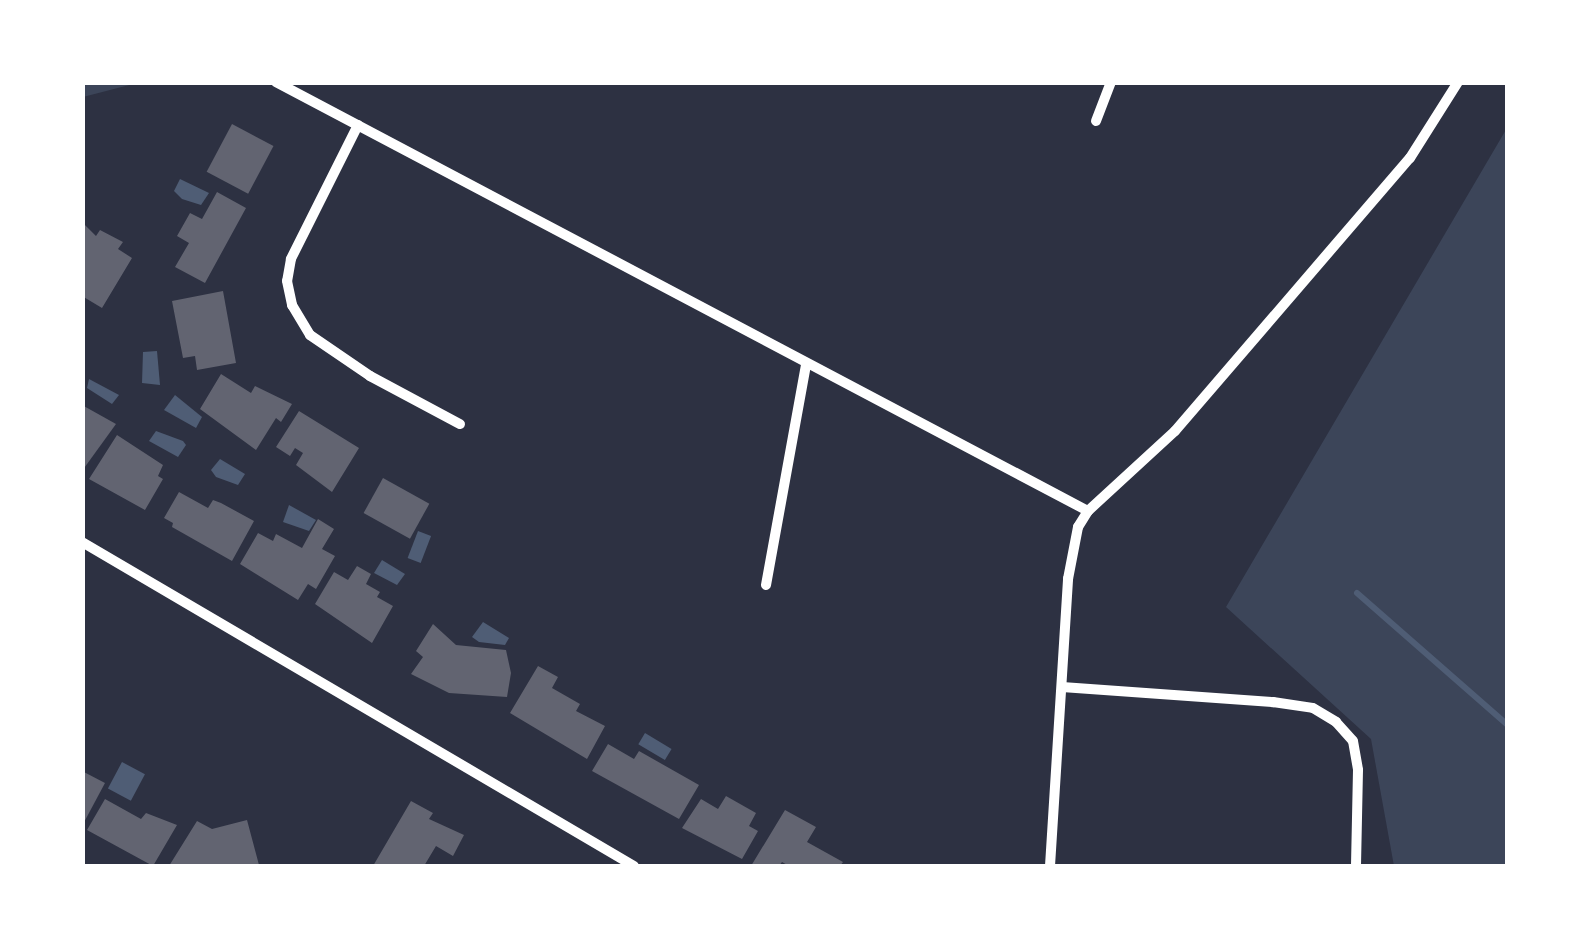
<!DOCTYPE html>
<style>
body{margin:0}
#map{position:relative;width:1590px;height:949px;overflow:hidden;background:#2d3142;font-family:Lato,sans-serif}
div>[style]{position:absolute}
.green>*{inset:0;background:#3c4559}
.water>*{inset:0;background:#4f5d75;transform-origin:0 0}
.stream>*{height:6px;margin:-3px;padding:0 3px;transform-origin:3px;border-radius:3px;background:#4f5d75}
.building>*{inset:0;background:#626471;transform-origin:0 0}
.minor>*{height:10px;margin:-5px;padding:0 5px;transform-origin:5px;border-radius:5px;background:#fff}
span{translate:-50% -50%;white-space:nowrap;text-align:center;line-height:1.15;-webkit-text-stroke:10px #fff;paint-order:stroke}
.frame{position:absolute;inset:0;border:85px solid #fff;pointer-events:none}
</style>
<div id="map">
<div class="green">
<i style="clip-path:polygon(83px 82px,137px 82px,137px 83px,83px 97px)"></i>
<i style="clip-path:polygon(1507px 128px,1507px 866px,1394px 866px,1371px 739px,1226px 607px)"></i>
</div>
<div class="water">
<i style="clip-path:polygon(180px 179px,209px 193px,201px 205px,182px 199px,174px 191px)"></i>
<i style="clip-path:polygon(157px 351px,160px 385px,142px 383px,143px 352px)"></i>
<i style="clip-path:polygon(89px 379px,119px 395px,112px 404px,87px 388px)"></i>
<i style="clip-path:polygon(175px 395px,202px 417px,196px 428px,164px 410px)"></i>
<i style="clip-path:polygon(156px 431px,183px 441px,186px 445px,178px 457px,149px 441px)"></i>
<i style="clip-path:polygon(220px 459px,245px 474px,238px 485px,216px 477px,211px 470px)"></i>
<i style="clip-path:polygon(289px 505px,316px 520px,309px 531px,283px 522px)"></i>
<i style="left:418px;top:531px;width:14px;height:29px;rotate:21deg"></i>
<i style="clip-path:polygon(382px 560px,405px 574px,397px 585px,374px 573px)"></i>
<i style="clip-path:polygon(483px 622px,509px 638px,505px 645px,479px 642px,472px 637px)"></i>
<i style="left:645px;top:733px;width:31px;height:13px;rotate:31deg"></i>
<i style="left:122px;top:762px;width:26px;height:30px;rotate:28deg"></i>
</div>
<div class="stream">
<i style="left:1357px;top:593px;width:201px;rotate:41.2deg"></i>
</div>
<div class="building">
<i style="left:232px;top:124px;width:47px;height:54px;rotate:28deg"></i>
<i style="clip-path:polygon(217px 192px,246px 208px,205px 283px,175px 267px,189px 243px,177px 236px,190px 213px,202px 219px)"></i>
<i style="clip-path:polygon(82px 222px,96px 236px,100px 230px,123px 242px,118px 249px,132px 258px,102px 308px,82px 296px)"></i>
<i style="clip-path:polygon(223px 291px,236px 363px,197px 370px,195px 356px,183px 358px,172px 301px)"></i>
<i style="clip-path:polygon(221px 374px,251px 393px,255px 386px,292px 404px,281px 422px,276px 418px,256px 450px,200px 409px)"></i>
<i style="clip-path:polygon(82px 405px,116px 424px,82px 471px)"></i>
<i style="clip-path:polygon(299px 411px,359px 448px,332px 492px,296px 465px,303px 453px,295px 448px,290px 456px,276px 447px)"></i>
<i style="clip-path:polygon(117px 435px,163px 465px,158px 476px,163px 479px,145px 510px,89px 479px)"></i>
<i style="left:383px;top:478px;width:53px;height:40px;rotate:29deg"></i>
<i style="clip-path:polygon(179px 492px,208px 508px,213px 500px,221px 503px,254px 521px,232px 561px,172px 527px,173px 523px,164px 518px)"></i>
<i style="clip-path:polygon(318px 519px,334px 529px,322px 549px,335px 556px,316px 589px,308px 584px,298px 600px,240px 564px,258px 533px,273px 541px,276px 534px,302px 548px)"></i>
<i style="clip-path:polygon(357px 566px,371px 574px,366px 584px,380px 592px,377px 597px,393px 606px,372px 643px,315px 604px,334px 572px,348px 580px)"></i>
<i style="clip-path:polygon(433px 624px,456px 645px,506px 650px,511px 673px,507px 697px,449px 693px,411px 674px,423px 657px,416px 651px)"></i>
<i style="clip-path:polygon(538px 666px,558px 677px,552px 688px,580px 704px,576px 711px,605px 726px,587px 759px,510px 713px)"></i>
<i style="clip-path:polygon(608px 744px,634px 759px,639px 751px,699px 785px,679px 819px,592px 771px)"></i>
<i style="clip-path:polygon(82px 771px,105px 783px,82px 826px)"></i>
<i style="clip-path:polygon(726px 796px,756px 813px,749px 826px,758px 831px,742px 859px,682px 828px,701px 799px,718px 809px)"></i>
<i style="clip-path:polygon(105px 799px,141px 819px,146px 813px,177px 825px,153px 866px,87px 830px)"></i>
<i style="clip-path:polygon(411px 801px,433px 813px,429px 819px,464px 835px,453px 856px,436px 846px,424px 866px,373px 866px)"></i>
<i style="clip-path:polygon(785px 810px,816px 827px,807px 842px,843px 862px,840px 866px,789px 866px,782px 862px,779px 866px,751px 866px)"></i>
<i style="clip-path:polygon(247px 820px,259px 865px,169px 866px,197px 821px,212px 829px)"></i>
</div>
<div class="minor">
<i style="left:276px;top:82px;width:918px;rotate:27.85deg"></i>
<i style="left:1096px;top:121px;width:42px;rotate:-69deg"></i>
<i style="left:358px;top:125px;width:150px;rotate:116.6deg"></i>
<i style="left:291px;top:259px;width:22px;rotate:100deg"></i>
<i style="left:287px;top:281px;width:25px;rotate:78deg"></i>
<i style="left:292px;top:305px;width:35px;rotate:59deg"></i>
<i style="left:310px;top:335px;width:73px;rotate:34.3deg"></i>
<i style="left:370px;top:376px;width:102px;rotate:28.1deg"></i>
<i style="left:82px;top:542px;width:640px;rotate:30.41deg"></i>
<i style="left:766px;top:585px;width:225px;rotate:-79.7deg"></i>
<i style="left:1062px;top:687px;width:212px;rotate:4.1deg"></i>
<i style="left:1273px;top:702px;width:40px;rotate:8.5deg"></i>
<i style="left:1313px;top:708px;width:27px;rotate:31deg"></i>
<i style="left:1336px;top:722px;width:25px;rotate:48deg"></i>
<i style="left:1353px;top:741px;width:29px;rotate:80deg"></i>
<i style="left:1358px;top:770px;width:96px;rotate:91.2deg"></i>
<i style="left:1050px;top:866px;width:288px;rotate:-86.4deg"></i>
<i style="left:1068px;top:579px;width:53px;rotate:-79.1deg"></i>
<i style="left:1078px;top:527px;width:19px;rotate:-58deg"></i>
<i style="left:1088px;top:511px;width:118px;rotate:-42.6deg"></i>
<i style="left:1175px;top:431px;width:360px;rotate:-49.3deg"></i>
<i style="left:1410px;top:158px;width:90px;rotate:-57.7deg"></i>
</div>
<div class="frame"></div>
</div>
